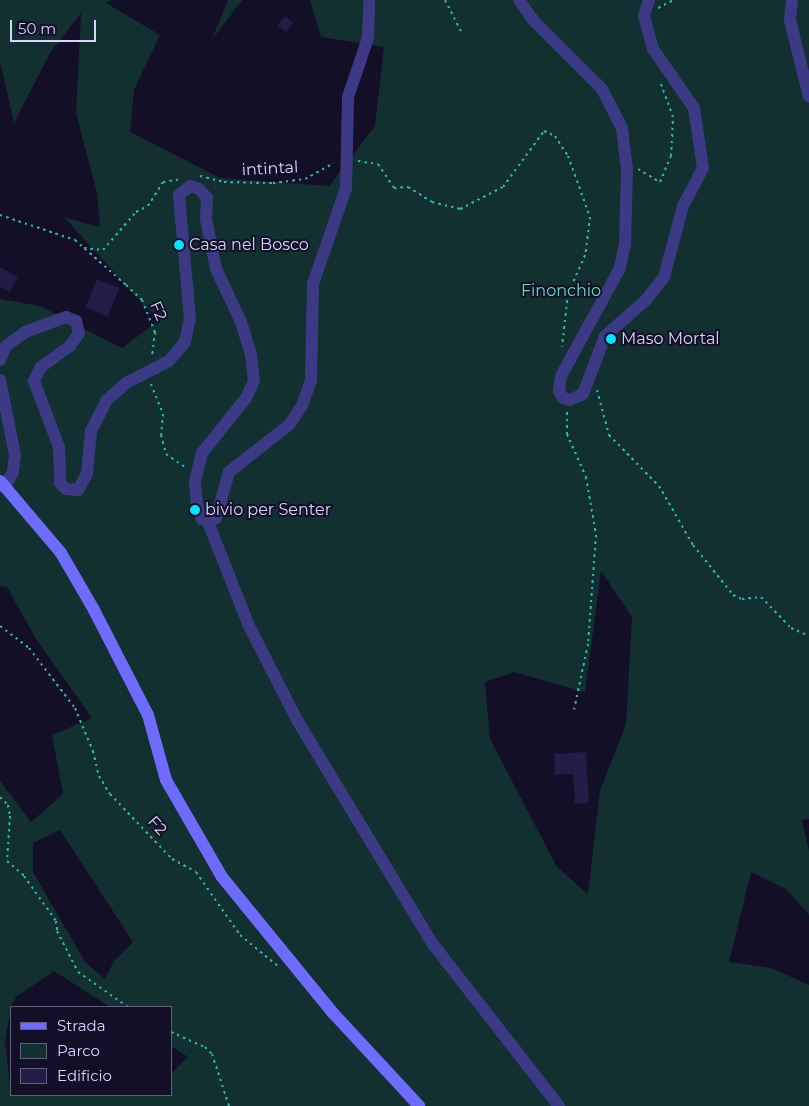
<!DOCTYPE html>
<style>
body{margin:0}
#map{position:relative;width:809px;height:1106px;overflow:hidden;background:#130f26;font-family:Montserrat,sans-serif}
div>[style]{position:absolute}
.green>*{inset:0;background:#12302f}
.building>*{inset:0;background:#241b47;transform-origin:0 0}
.path>*{height:2px;margin-top:-1px;transform-origin:0;background:repeating-linear-gradient(90deg,#2fb8b0 0 2.5px,transparent 0 6.5px)}
.minor>*{height:12px;margin:-6px;padding:0 6px;transform-origin:6px;border-radius:6px;background:#3d3a85}
.tertiary>*{height:12px;margin:-6px;padding:0 6px;transform-origin:6px;border-radius:6px;background:#3d3a85}
.secondary>*{height:12px;margin:-6px;padding:0 6px;transform-origin:6px;border-radius:6px;background:#6f6bff}
.dots>*{width:14px;height:14px;translate:-50% -50%;box-sizing:border-box;border:2px solid #130f26;border-radius:50%}
span{translate:-50% -50%;white-space:nowrap;text-align:center;line-height:1.15;-webkit-text-stroke:4px #130f26;paint-order:stroke}
.street-label{font-size:16px;color:#d9d4ff}
.poi-label{font-size:16px;color:#d9d4ff}
.left{translate:0 -50%;text-align:left}
.park-label{font-size:16px;color:#5fe0c0}
.legend{position:absolute;left:10px;top:1006px;width:162px;height:90px;box-sizing:border-box;background:#130f26;border:1px solid #625e7d;margin:0;padding:6px 9px;list-style:none;font-size:15px;color:#d9d4ff}
.legend li{display:flex;align-items:center;gap:10px;height:25px}
.legend b{width:25px;border:1px solid #625e7d}
.scale{position:absolute;left:10px;top:20px;width:86px;height:22px;box-sizing:border-box;border:2px solid #d9d4ff;border-top:0;padding-left:6px;font-size:15px;line-height:18px;white-space:nowrap;color:#d9d4ff;-webkit-text-stroke:4px #130f26;paint-order:stroke}
</style>
<div id="map">
<div class="green">
<i style="clip-path:polygon(evenodd,0 0,111px 0,106px 3px,160px 35px,134px 90px,130px 132px,220px 178px,329px 186px,375px 126px,384px 47px,321px 37px,310px 0,809px 0,809px 819px,802px 820px,809px 851px,809px 915px,786px 889px,751px 872px,729px 962px,771px 968px,809px 985px,809px 1106px,0 1106px,0 781px,31px 822px,63px 794px,52px 735px,92px 718px,36px 639px,7px 587px,0 586px,0 299px,40px 306px,122px 348px,158px 321px,64px 217px,100px 227px,97px 193px,76px 113px,81px 13px,50px 53px,14px 123px,0 62px,0 0,601px 571px,632px 617px,626px 724px,600px 791px,588px 894px,557px 867px,490px 739px,485px 682px,514px 672px,585px 692px,601px 571px,0 0,60px 830px,133px 942px,114px 961px,105px 979px,85px 962px,33px 872px,33px 843px,60px 830px,0 0,54px 971px,110px 1007px,171px 1007px,171px 1046px,188px 1057px,171px 1074px,171px 1095px,11px 1095px,5px 1041px,11px 1007px,16px 997px,54px 971px)"></i>
<i style="clip-path:polygon(228px 0,242px 0,211px 41px)"></i>
</div>
<div class="building">
<i style="left:285px;top:16px;width:11px;height:12px;rotate:38deg"></i>
<i style="clip-path:polygon(0 267px,18px 277px,10px 292px,0 287px)"></i>
<i style="left:97px;top:279px;width:24px;height:31px;rotate:22deg"></i>
<i style="clip-path:polygon(586px 752px,589px 803px,575px 804px,573px 774px,555px 775px,554px 754px)"></i>
</div>
<div class="path">
<i style="left:445px;top:0;width:38px;rotate:63deg"></i>
<i style="left:658px;top:8px;width:18px;rotate:-27deg"></i>
<i style="left:358px;top:161px;width:20px;rotate:9deg"></i>
<i style="left:378px;top:164px;width:29px;rotate:56deg"></i>
<i style="left:394px;top:188px;width:14px;rotate:-4deg"></i>
<i style="left:408px;top:187px;width:28px;rotate:32deg"></i>
<i style="left:432px;top:202px;width:29px;rotate:14deg"></i>
<i style="left:460px;top:209px;width:48px;rotate:-27.1deg"></i>
<i style="left:503px;top:187px;width:69px;rotate:-53.8deg"></i>
<i style="left:544px;top:131px;width:12px;rotate:24deg"></i>
<i style="left:555px;top:136px;width:24px;rotate:57deg"></i>
<i style="left:568px;top:156px;width:65px;rotate:70.2deg"></i>
<i style="left:590px;top:217px;width:38px;rotate:97deg"></i>
<i style="left:585px;top:255px;width:43px;rotate:113.6deg"></i>
<i style="left:568px;top:294px;width:53px;rotate:96.5deg"></i>
<i style="left:638px;top:169px;width:26px;rotate:31deg"></i>
<i style="left:660px;top:182px;width:28px;rotate:-67deg"></i>
<i style="left:671px;top:156px;width:39px;rotate:-87deg"></i>
<i style="left:673px;top:117px;width:37px;rotate:-110deg"></i>
<i style="left:200px;top:176px;width:25px;rotate:14deg"></i>
<i style="left:224px;top:182px;width:49px;rotate:1.2deg"></i>
<i style="left:273px;top:183px;width:32px;rotate:-7deg"></i>
<i style="left:305px;top:179px;width:33px;rotate:-29deg"></i>
<i style="left:0;top:215px;width:79px;rotate:18.4deg"></i>
<i style="left:75px;top:240px;width:68px;rotate:41.4deg"></i>
<i style="left:126px;top:285px;width:22px;rotate:43deg"></i>
<i style="left:142px;top:300px;width:35px;rotate:68deg"></i>
<i style="left:155px;top:332px;width:25px;rotate:97deg"></i>
<i style="left:84px;top:248px;width:19px;rotate:6deg"></i>
<i style="left:103px;top:250px;width:50px;rotate:-49deg"></i>
<i style="left:136px;top:212px;width:13px;rotate:-27deg"></i>
<i style="left:148px;top:206px;width:28px;rotate:-58deg"></i>
<i style="left:163px;top:182px;width:18px;rotate:-9deg"></i>
<i style="left:151px;top:384px;width:32px;rotate:68deg"></i>
<i style="left:163px;top:414px;width:21px;rotate:95deg"></i>
<i style="left:161px;top:435px;width:20px;rotate:75deg"></i>
<i style="left:166px;top:454px;width:24px;rotate:35deg"></i>
<i style="left:597px;top:390px;width:47px;rotate:75.1deg"></i>
<i style="left:609px;top:435px;width:71px;rotate:45.6deg"></i>
<i style="left:659px;top:486px;width:68px;rotate:60deg"></i>
<i style="left:693px;top:545px;width:64px;rotate:51.3deg"></i>
<i style="left:733px;top:595px;width:10px;rotate:24deg"></i>
<i style="left:742px;top:599px;width:19px;rotate:-6deg"></i>
<i style="left:761px;top:597px;width:43px;rotate:45.9deg"></i>
<i style="left:791px;top:628px;width:20px;rotate:24deg"></i>
<i style="left:567px;top:412px;width:22px;rotate:90deg"></i>
<i style="left:567px;top:434px;width:47px;rotate:66.2deg"></i>
<i style="left:586px;top:477px;width:59px;rotate:80.2deg"></i>
<i style="left:596px;top:535px;width:109px;rotate:94.2deg"></i>
<i style="left:588px;top:644px;width:67px;rotate:102deg"></i>
<i style="left:0;top:626px;width:36px;rotate:37deg"></i>
<i style="left:29px;top:648px;width:76px;rotate:52.5deg"></i>
<i style="left:75px;top:708px;width:47px;rotate:67.3deg"></i>
<i style="left:93px;top:751px;width:26px;rotate:77deg"></i>
<i style="left:99px;top:776px;width:21px;rotate:59deg"></i>
<i style="left:110px;top:794px;width:90px;rotate:46.4deg"></i>
<i style="left:172px;top:859px;width:27px;rotate:28deg"></i>
<i style="left:196px;top:872px;width:77px;rotate:55.1deg"></i>
<i style="left:240px;top:935px;width:50px;rotate:39.4deg"></i>
<i style="left:0;top:797px;width:11px;rotate:45deg"></i>
<i style="left:8px;top:805px;width:11px;rotate:80deg"></i>
<i style="left:10px;top:816px;width:45px;rotate:93.8deg"></i>
<i style="left:7px;top:861px;width:23px;rotate:41deg"></i>
<i style="left:24px;top:876px;width:55px;rotate:54.6deg"></i>
<i style="left:56px;top:921px;width:10px;rotate:84deg"></i>
<i style="left:57px;top:931px;width:46px;rotate:62.9deg"></i>
<i style="left:78px;top:972px;width:61px;rotate:35deg"></i>
<i style="left:171px;top:1032px;width:37px;rotate:24deg"></i>
<i style="left:205px;top:1047px;width:10px;rotate:45deg"></i>
<i style="left:212px;top:1054px;width:55px;rotate:71.9deg"></i>
</div>
<div class="minor">
<i style="left:208px;top:522px;width:112px;rotate:68.5deg"></i>
<i style="left:249px;top:626px;width:106px;rotate:62.9deg"></i>
<i style="left:297px;top:720px;width:261px;rotate:58.8deg"></i>
<i style="left:432px;top:943px;width:207px;rotate:52.1deg"></i>
</div>
<div class="tertiary">
<i style="left:519px;top:0;width:24px;rotate:55deg"></i>
<i style="left:533px;top:20px;width:98px;rotate:45deg"></i>
<i style="left:602px;top:89px;width:44px;rotate:62.9deg"></i>
<i style="left:622px;top:128px;width:42px;rotate:83.2deg"></i>
<i style="left:627px;top:170px;width:74px;rotate:91.5deg"></i>
<i style="left:625px;top:244px;width:25px;rotate:102deg"></i>
<i style="left:620px;top:268px;width:123px;rotate:118.6deg"></i>
<i style="left:561px;top:376px;width:15px;rotate:98deg"></i>
<i style="left:559px;top:391px;width:8px;rotate:60deg"></i>
<i style="left:563px;top:398px;width:7px;rotate:16deg"></i>
<i style="left:570px;top:400px;width:14px;rotate:-25deg"></i>
<i style="left:583px;top:394px;width:62px;rotate:-69.2deg"></i>
<i style="left:605px;top:336px;width:55px;rotate:-41.3deg"></i>
<i style="left:646px;top:300px;width:29px;rotate:-52deg"></i>
<i style="left:664px;top:277px;width:73px;rotate:-75deg"></i>
<i style="left:683px;top:206px;width:43px;rotate:-62.2deg"></i>
<i style="left:703px;top:168px;width:61px;rotate:-98.5deg"></i>
<i style="left:694px;top:108px;width:72px;rotate:-124.8deg"></i>
<i style="left:653px;top:49px;width:35px;rotate:-105deg"></i>
<i style="left:644px;top:15px;width:16px;rotate:-72deg"></i>
<i style="left:792px;top:0;width:20px;rotate:96deg"></i>
<i style="left:790px;top:20px;width:79px;rotate:76.1deg"></i>
<i style="left:0;top:360px;width:15px;rotate:-67deg"></i>
<i style="left:6px;top:346px;width:24px;rotate:-36deg"></i>
<i style="left:25px;top:332px;width:44px;rotate:-20.1deg"></i>
<i style="left:66px;top:317px;width:11px;rotate:22deg"></i>
<i style="left:76px;top:321px;width:12px;rotate:76deg"></i>
<i style="left:79px;top:333px;width:16px;rotate:125deg"></i>
<i style="left:70px;top:346px;width:36px;rotate:144deg"></i>
<i style="left:41px;top:367px;width:16px;rotate:117deg"></i>
<i style="left:34px;top:381px;width:71px;rotate:69.3deg"></i>
<i style="left:59px;top:447px;width:36px;rotate:88deg"></i>
<i style="left:60px;top:483px;width:8px;rotate:45deg"></i>
<i style="left:66px;top:489px;width:12px;rotate:5deg"></i>
<i style="left:78px;top:490px;width:18px;rotate:-61deg"></i>
<i style="left:87px;top:474px;width:43px;rotate:-84.7deg"></i>
<i style="left:91px;top:431px;width:34px;rotate:-63deg"></i>
<i style="left:106px;top:401px;width:27px;rotate:-42deg"></i>
<i style="left:126px;top:383px;width:48px;rotate:-27.1deg"></i>
<i style="left:169px;top:361px;width:25px;rotate:-50deg"></i>
<i style="left:185px;top:342px;width:24px;rotate:-78deg"></i>
<i style="left:190px;top:319px;width:124px;rotate:-95.1deg"></i>
<i style="left:179px;top:195px;width:14px;rotate:-39deg"></i>
<i style="left:190px;top:186px;width:9px;rotate:18deg"></i>
<i style="left:199px;top:189px;width:12px;rotate:48deg"></i>
<i style="left:207px;top:198px;width:21px;rotate:93deg"></i>
<i style="left:206px;top:219px;width:51px;rotate:78.7deg"></i>
<i style="left:216px;top:269px;width:59px;rotate:64.7deg"></i>
<i style="left:241px;top:322px;width:34px;rotate:73deg"></i>
<i style="left:251px;top:354px;width:27px;rotate:84deg"></i>
<i style="left:254px;top:381px;width:19px;rotate:115deg"></i>
<i style="left:246px;top:398px;width:70px;rotate:128.7deg"></i>
<i style="left:202px;top:453px;width:30px;rotate:104deg"></i>
<i style="left:195px;top:482px;width:23px;rotate:85deg"></i>
<i style="left:197px;top:505px;width:15px;rotate:70deg"></i>
<i style="left:202px;top:519px;width:14px;rotate:-4deg"></i>
<i style="left:216px;top:518px;width:48px;rotate:-74.2deg"></i>
<i style="left:229px;top:472px;width:76px;rotate:-38.1deg"></i>
<i style="left:289px;top:425px;width:23px;rotate:-56deg"></i>
<i style="left:302px;top:406px;width:28px;rotate:-71deg"></i>
<i style="left:311px;top:380px;width:96px;rotate:-88.8deg"></i>
<i style="left:313px;top:284px;width:102px;rotate:-71deg"></i>
<i style="left:346px;top:188px;width:91px;rotate:-88.7deg"></i>
<i style="left:348px;top:97px;width:62px;rotate:-71.3deg"></i>
<i style="left:368px;top:38px;width:38px;rotate:-88deg"></i>
<i style="left:0;top:380px;width:76px;rotate:78.7deg"></i>
<i style="left:15px;top:455px;width:17px;rotate:97deg"></i>
<i style="left:13px;top:472px;width:18px;rotate:119deg"></i>
</div>
<div class="secondary">
<i style="left:0;top:481px;width:94px;rotate:49.7deg"></i>
<i style="left:61px;top:553px;width:66px;rotate:59.9deg"></i>
<i style="left:94px;top:610px;width:118px;rotate:62.8deg"></i>
<i style="left:148px;top:715px;width:67px;rotate:74.5deg"></i>
<i style="left:166px;top:780px;width:112px;rotate:60deg"></i>
<i style="left:222px;top:877px;width:176px;rotate:50.8deg"></i>
<i style="left:333px;top:1013px;width:127px;rotate:47.2deg"></i>
</div>
<div class="dots">
<i style="left:179px;top:245px;background:#00e5ff"></i>
<i style="left:611px;top:339px;background:#00e5ff"></i>
<i style="left:195px;top:510px;background:#00e5ff"></i>
</div>
<div class="street-label">
<span style="left:270px;top:169px;rotate:-3deg">intintal</span>
<span style="left:158px;top:311px;rotate:66deg">F2</span>
<span style="left:157px;top:826px;rotate:48deg">F2</span>
</div>
<div class="poi-label">
<span class="left" style="left:189px;top:245px">Casa nel Bosco</span>
<span class="left" style="left:621px;top:339px">Maso Mortal</span>
<span class="left" style="left:205px;top:510px">bivio per Senter</span>
</div>
<div class="park-label">
<span style="left:561px;top:291px">Finonchio</span>
</div>
<ul class="legend">
<li><b style="height:6px;background:#6f6bff"></b>Strada</li>
<li><b style="height:14px;background:#12302f"></b>Parco</li>
<li><b style="height:14px;background:#241b47"></b>Edificio</li>
</ul>
<div class="scale">50 m</div>
</div>
